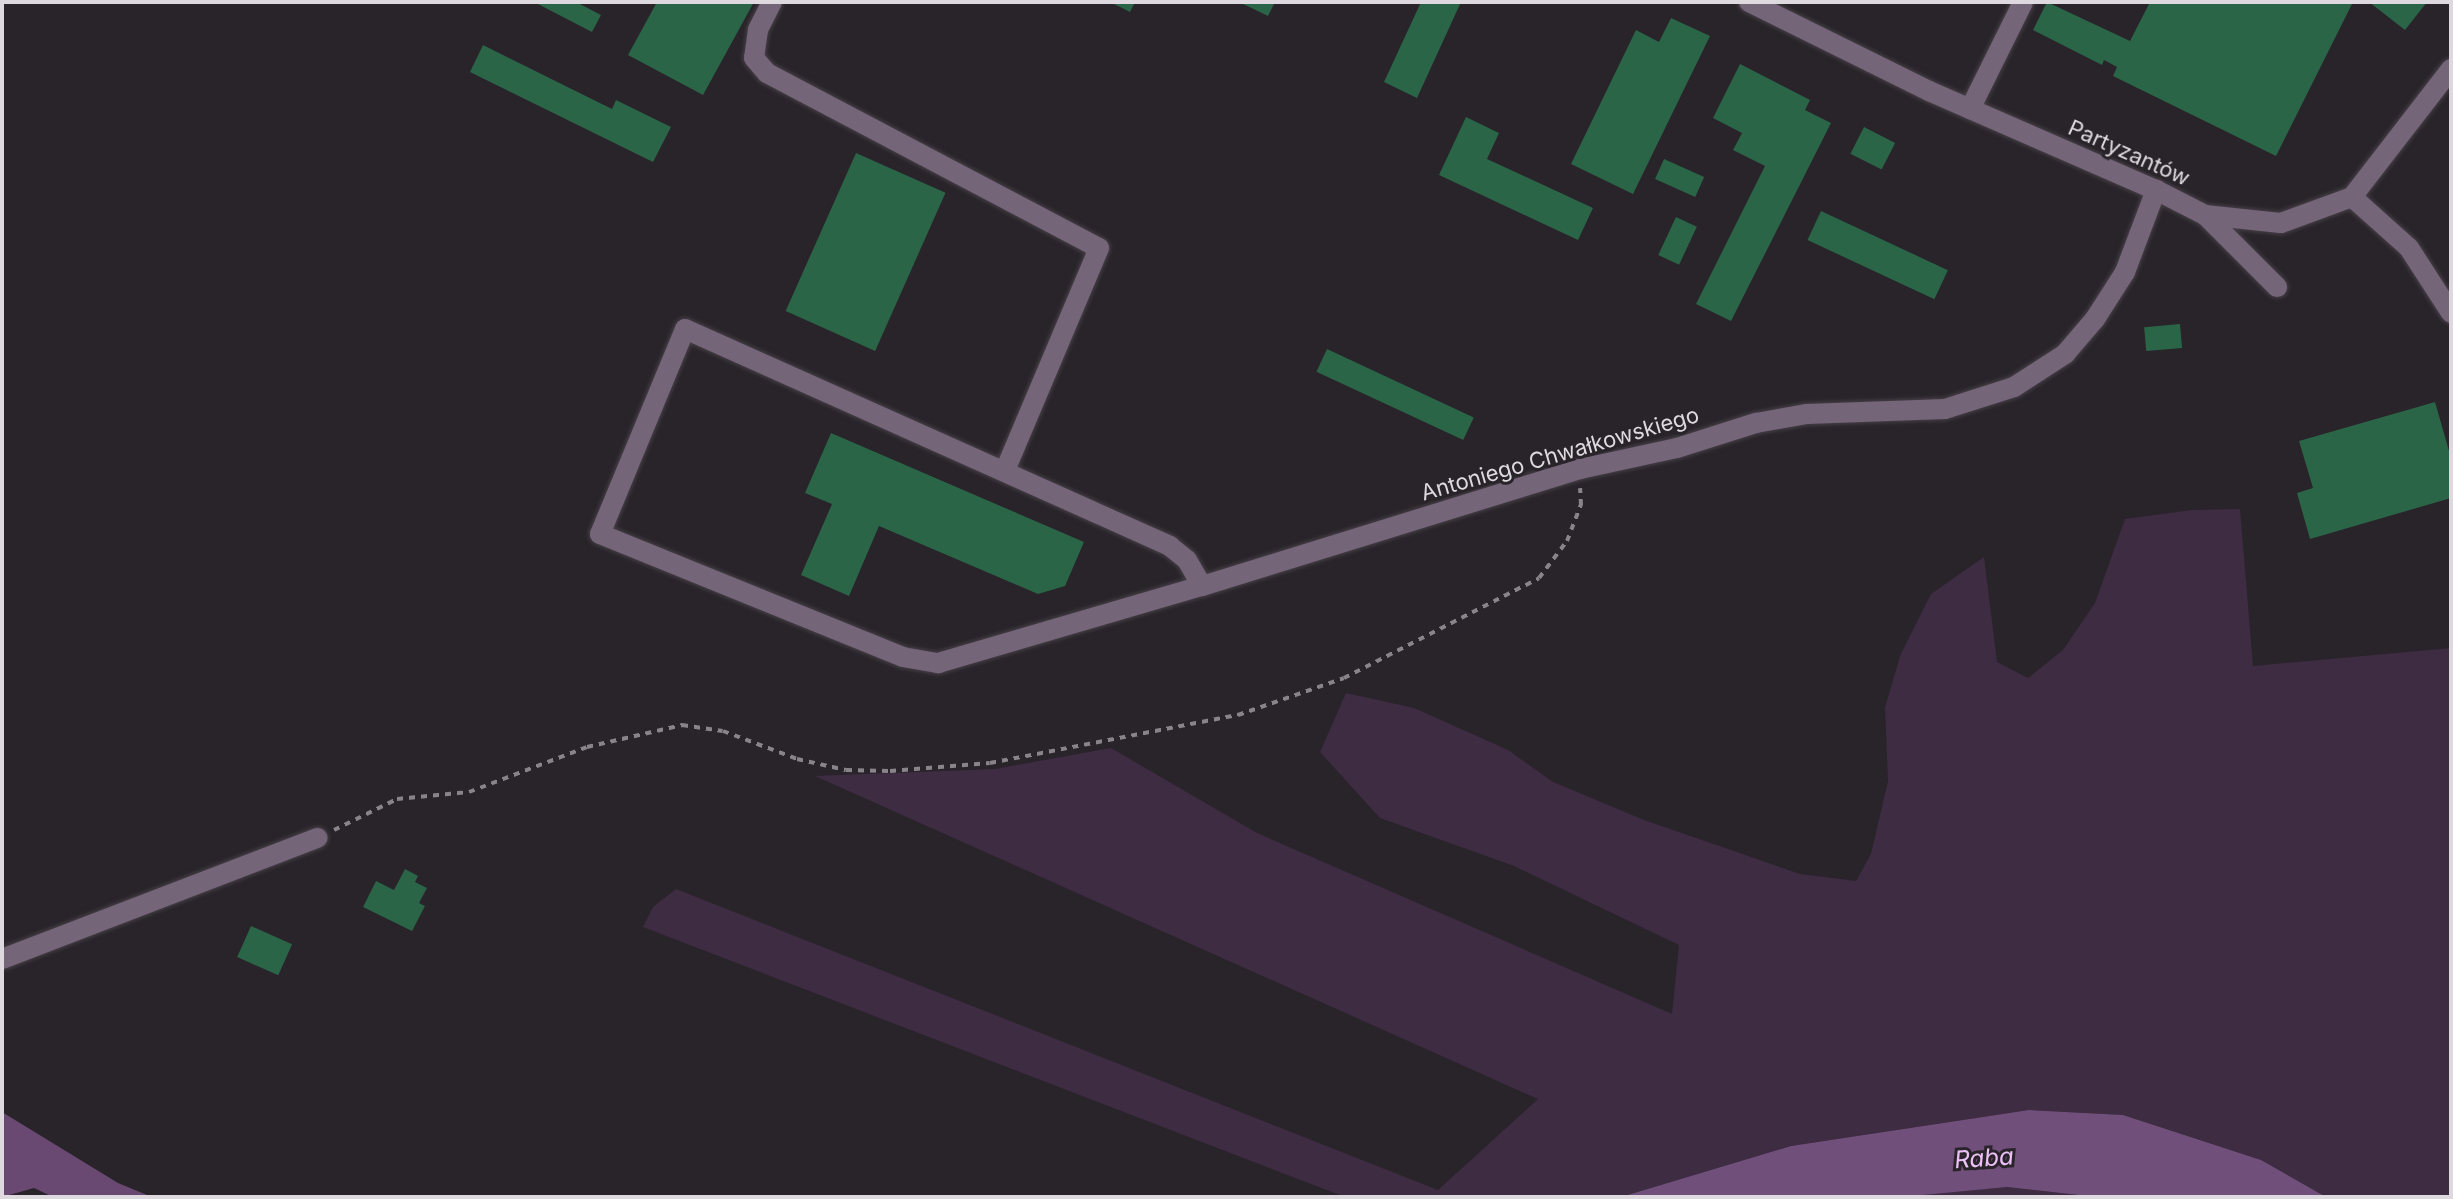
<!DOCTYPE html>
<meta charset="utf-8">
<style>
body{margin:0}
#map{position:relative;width:2453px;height:1199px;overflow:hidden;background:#29232a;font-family:Inter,sans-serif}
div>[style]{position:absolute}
.green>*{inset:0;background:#3e2c43}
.forest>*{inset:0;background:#694872}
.water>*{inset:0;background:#714f7b}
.building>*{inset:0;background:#2a6547;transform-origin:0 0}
.path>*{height:4px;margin-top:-2px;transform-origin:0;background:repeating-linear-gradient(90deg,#89848a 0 6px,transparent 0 12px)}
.roads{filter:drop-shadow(0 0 2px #464047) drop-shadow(0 0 2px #464047)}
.minor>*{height:20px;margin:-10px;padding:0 10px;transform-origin:10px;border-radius:10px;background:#756579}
span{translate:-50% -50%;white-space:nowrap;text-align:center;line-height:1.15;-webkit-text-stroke:6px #29232a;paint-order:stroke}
.street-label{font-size:22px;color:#ddd9de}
.water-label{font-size:24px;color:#ecc1f8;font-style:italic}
.frame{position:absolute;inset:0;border:4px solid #ddd9de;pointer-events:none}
</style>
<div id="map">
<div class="green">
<i style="clip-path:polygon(2240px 509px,2253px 666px,2451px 648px,2451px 1197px,2326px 1197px,2261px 1160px,2123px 1115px,2029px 1110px,1791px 1146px,1621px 1197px,1345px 1197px,643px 927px,653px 907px,676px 889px,1438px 1190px,1538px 1099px,815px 776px,995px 769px,1111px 748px,1257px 833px,1672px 1014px,1679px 945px,1514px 866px,1380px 818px,1320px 752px,1346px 693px,1414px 708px,1508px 750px,1553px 782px,1644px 820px,1800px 874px,1856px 881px,1871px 854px,1888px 781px,1885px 708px,1900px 656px,1931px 594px,1984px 557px,1997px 662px,2028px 678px,2063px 650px,2095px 603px,2125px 519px,2192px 510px)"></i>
<i style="clip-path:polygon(2007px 1187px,2096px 1197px,1902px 1197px,1912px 1195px)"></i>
</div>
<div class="forest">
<i style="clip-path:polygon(2px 1112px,118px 1183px,152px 1197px,53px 1197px,34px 1188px,2px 1197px)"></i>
</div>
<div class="water">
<i style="clip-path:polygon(2029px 1110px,2123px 1115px,2261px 1160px,2326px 1197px,2096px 1197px,2007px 1187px,1902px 1197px,1621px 1197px,1791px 1146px)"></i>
</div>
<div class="building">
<i style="clip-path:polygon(534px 2px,576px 2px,601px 15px,592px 32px)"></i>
<i style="clip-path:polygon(657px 2px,754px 2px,703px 95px,628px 55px)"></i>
<i style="clip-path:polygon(1110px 2px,1135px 2px,1130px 12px)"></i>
<i style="clip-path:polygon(1239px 2px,1275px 2px,1268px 16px)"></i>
<i style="clip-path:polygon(1421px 2px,1461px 2px,1417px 98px,1384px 82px)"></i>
<i style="clip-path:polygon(2047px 2px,2130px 41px,2150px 2px,2353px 2px,2276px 156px,2113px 76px,2117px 67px,2104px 60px,2102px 65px,2033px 30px)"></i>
<i style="clip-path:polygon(2369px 2px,2427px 2px,2405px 30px)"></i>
<i style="clip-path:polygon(1671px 18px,1710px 36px,1633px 194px,1571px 164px,1636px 30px,1659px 42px)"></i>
<i style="clip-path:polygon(483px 45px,612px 109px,616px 100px,671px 127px,653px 162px,470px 72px)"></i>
<i style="clip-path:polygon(1740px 64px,1810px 100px,1805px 110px,1831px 123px,1731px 321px,1696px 304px,1765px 166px,1733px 150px,1742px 133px,1713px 118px)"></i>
<i style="clip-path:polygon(1466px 117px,1499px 133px,1487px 159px,1593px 208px,1578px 240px,1439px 175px)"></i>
<i style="left:1864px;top:127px;width:35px;height:30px;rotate:27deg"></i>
<i style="left:856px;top:153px;width:98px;height:173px;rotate:24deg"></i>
<i style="left:1664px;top:159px;width:44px;height:22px;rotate:24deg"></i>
<i style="left:1821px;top:211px;width:140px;height:32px;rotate:25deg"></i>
<i style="left:1676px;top:217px;width:23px;height:42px;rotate:25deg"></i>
<i style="left:2180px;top:324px;width:24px;height:36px;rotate:85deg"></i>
<i style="left:1327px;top:349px;width:162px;height:25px;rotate:25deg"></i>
<i style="clip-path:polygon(2435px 402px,2451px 458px,2451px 498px,2310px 539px,2297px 493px,2313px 488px,2299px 441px)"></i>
<i style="clip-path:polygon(831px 433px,1084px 542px,1065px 586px,1038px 594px,879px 526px,849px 596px,801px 575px,832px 504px,805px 493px)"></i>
<i style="clip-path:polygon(405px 869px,418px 876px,415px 882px,427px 888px,419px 903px,425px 906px,412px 931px,363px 907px,376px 881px,394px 890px)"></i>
<i style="left:251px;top:926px;width:45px;height:34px;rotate:24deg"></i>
</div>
<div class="path">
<i style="left:334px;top:830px;width:70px;rotate:-26.2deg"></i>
<i style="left:397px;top:799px;width:72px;rotate:-5.6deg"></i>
<i style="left:469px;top:792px;width:126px;rotate:-20.9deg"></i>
<i style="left:587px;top:747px;width:98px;rotate:-13deg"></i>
<i style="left:682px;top:725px;width:41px;rotate:8.3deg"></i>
<i style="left:723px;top:731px;width:79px;rotate:20.7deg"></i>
<i style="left:797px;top:759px;width:50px;rotate:12.7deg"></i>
<i style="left:846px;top:770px;width:44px;rotate:1.3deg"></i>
<i style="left:890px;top:771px;width:100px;rotate:-4.6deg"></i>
<i style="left:990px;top:763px;width:253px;rotate:-11deg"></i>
<i style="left:1238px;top:715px;width:112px;rotate:-19.2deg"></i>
<i style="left:1344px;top:678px;width:219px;rotate:-27.1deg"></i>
<i style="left:1539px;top:578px;width:46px;rotate:-52.9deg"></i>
<i style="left:1567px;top:541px;width:39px;rotate:-69deg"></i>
<i style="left:1581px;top:505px;width:17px;rotate:-93deg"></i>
</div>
<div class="roads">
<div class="minor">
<i style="left:772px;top:2px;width:31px;rotate:117deg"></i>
<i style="left:758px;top:30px;width:28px;rotate:98deg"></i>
<i style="left:754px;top:58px;width:20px;rotate:49deg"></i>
<i style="left:767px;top:73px;width:375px;rotate:27.8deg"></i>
<i style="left:1099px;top:248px;width:242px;rotate:112.9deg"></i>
<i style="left:1749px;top:2px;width:201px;rotate:26.3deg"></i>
<i style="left:1929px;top:91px;width:248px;rotate:23.6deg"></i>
<i style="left:2156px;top:190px;width:55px;rotate:27deg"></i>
<i style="left:2205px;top:215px;width:76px;rotate:6deg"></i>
<i style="left:2281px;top:223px;width:76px;rotate:-20.1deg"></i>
<i style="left:2352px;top:197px;width:162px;rotate:-52.3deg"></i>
<i style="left:1970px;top:109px;width:119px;rotate:-63.6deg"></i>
<i style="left:2352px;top:197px;width:76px;rotate:41.8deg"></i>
<i style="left:2409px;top:248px;width:77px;rotate:57.1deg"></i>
<i style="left:2205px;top:215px;width:102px;rotate:45deg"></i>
<i style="left:1202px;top:586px;width:30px;rotate:-120deg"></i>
<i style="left:1187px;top:560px;width:22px;rotate:-141deg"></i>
<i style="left:1170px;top:546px;width:531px;rotate:-155.9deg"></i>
<i style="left:685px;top:329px;width:222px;rotate:112.5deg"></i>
<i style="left:600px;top:534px;width:327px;rotate:22.1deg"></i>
<i style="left:903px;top:657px;width:36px;rotate:10deg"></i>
<i style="left:938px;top:663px;width:275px;rotate:-16.3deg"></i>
<i style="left:1202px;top:586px;width:396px;rotate:-17.2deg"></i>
<i style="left:1580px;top:469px;width:99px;rotate:-12.2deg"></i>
<i style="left:1677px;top:448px;width:83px;rotate:-17.6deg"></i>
<i style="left:1756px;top:423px;width:52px;rotate:-10deg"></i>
<i style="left:1807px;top:414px;width:138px;rotate:-2.1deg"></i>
<i style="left:1945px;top:409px;width:72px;rotate:-17.7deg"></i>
<i style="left:2014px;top:387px;width:61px;rotate:-32.9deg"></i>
<i style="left:2065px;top:354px;width:46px;rotate:-49.4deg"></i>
<i style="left:2095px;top:319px;width:56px;rotate:-57.4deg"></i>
<i style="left:2125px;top:272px;width:88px;rotate:-69.3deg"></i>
<i style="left:2px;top:959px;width:338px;rotate:-21deg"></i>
</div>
</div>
<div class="street-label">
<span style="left:2129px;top:153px;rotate:24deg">Partyzantów</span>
<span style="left:1560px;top:454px;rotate:-16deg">Antoniego Chwałkowskiego</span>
</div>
<div class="water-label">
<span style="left:1984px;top:1158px;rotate:-4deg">Raba</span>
</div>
<div class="frame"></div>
</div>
